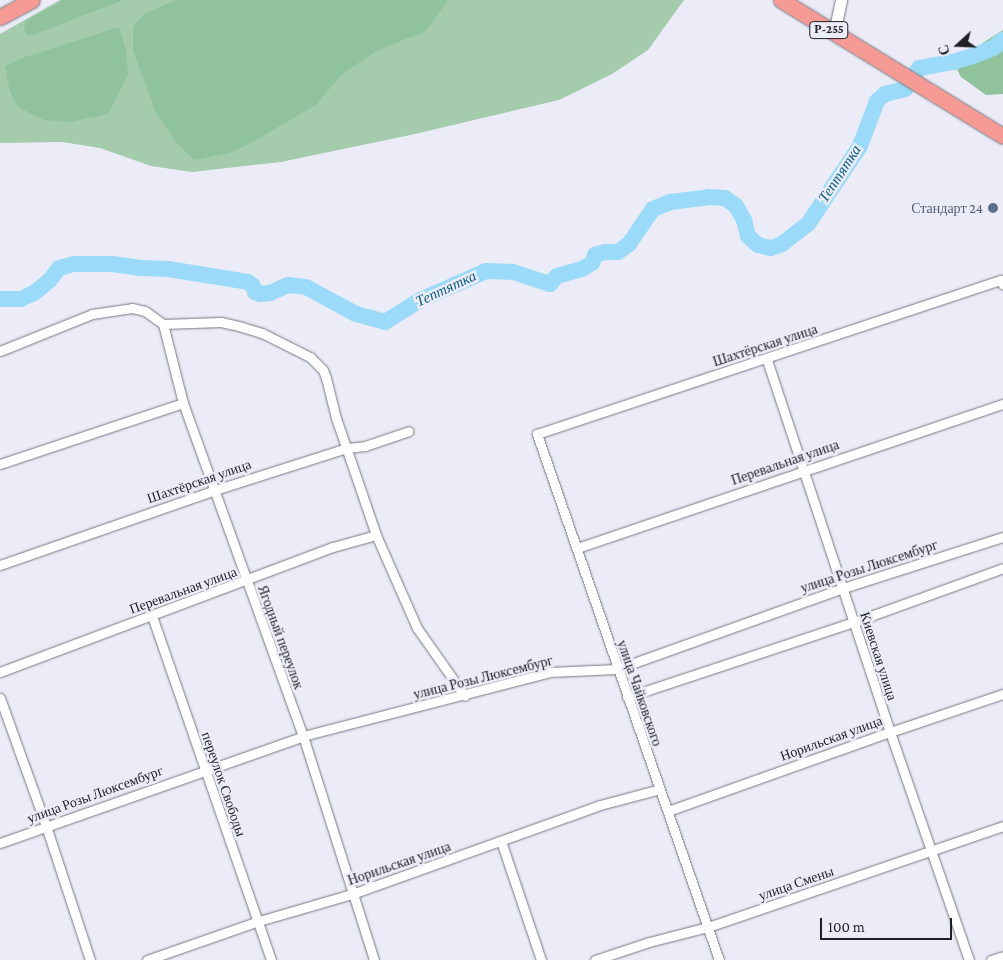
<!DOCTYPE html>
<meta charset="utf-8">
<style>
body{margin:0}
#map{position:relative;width:1003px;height:960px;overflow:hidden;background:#ececf8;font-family:"Crimson Pro",serif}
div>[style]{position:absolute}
.green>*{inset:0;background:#a3cbac}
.forest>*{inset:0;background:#90c39d}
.river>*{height:16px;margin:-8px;padding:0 8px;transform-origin:8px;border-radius:8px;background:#9bdbf9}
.roads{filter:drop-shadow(0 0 1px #777781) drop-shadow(0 0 1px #777781)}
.minor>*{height:9px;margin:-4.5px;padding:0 4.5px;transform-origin:4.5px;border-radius:4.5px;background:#fff}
.tertiary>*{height:11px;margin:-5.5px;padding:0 5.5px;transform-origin:5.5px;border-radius:5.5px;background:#fff}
.trunk>*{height:15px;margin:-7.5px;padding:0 7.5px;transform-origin:7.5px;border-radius:7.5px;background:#f69a96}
.dots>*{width:14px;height:14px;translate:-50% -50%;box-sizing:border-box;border:2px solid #ececf8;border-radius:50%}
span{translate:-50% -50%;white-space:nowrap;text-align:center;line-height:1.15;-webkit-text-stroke:5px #ececf8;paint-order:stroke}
.shield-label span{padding:1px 4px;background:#ececf8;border:1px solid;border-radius:4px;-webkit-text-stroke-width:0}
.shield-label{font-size:12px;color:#1f2024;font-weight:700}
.service-label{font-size:14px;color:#4e5e75}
.right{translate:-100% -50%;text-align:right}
.street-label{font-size:14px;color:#1f2024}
.water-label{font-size:15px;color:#0d607d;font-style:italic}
.north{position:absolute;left:933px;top:20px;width:50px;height:50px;-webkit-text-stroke:4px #ececf8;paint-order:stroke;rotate:250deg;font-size:14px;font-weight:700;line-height:20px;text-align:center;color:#1f2024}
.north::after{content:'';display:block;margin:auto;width:18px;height:22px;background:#1f2024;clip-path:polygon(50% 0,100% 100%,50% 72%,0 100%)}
.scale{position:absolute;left:820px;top:918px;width:132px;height:22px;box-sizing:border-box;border:2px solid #1f2024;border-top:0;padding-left:6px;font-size:15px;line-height:18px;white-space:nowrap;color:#1f2024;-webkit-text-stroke:4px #ececf8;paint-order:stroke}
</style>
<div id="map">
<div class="green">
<i style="clip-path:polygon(60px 0,684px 0,648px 50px,612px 74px,559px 100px,415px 134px,281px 162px,192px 172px,151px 166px,100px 148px,62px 142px,0 143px,0 34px)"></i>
</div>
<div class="forest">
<i style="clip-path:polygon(63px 0,123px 0,33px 35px,26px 35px,24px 26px,26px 21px)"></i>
<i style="clip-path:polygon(175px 0,448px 0,426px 31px,376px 51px,341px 75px,316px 105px,249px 144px,229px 153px,194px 160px,176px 142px,156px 113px,133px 50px,133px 27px,143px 15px)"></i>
<i style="clip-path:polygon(119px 27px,126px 50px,128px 75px,108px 114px,70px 122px,44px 120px,18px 107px,10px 92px,5px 66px,25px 57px)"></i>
<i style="clip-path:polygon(1003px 30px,1003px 94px,986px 95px,961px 77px,953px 62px)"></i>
</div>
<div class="river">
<i style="left:0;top:299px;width:21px"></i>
<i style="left:21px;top:299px;width:14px;rotate:-25deg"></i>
<i style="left:34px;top:293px;width:19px;rotate:-39deg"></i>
<i style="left:49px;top:281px;width:16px;rotate:-52deg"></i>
<i style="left:59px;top:268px;width:16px;rotate:-15deg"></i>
<i style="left:74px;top:264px;width:38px"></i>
<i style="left:112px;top:264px;width:29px;rotate:8deg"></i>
<i style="left:141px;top:268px;width:27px;rotate:2deg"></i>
<i style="left:168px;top:269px;width:81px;rotate:9.2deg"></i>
<i style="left:248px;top:282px;width:6px;rotate:39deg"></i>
<i style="left:253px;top:286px;width:6px;rotate:72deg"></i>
<i style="left:255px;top:292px;width:5px;rotate:22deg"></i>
<i style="left:260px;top:294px;width:10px;rotate:-6deg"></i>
<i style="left:270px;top:293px;width:20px;rotate:-24deg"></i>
<i style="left:288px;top:285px;width:18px;rotate:6deg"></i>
<i style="left:306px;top:287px;width:57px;rotate:28.4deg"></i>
<i style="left:356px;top:314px;width:30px;rotate:15deg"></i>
<i style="left:385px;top:322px;width:41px;rotate:-32.2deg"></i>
<i style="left:420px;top:300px;width:72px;rotate:-23.7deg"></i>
<i style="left:486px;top:271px;width:27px;rotate:2deg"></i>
<i style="left:513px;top:272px;width:39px;rotate:18deg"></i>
<i style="left:550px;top:284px;width:11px;rotate:-49deg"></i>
<i style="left:557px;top:276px;width:26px;rotate:-16deg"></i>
<i style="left:582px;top:269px;width:12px;rotate:-31deg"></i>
<i style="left:592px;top:263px;width:9px;rotate:-69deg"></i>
<i style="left:595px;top:255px;width:10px;rotate:-17deg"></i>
<i style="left:605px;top:252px;width:13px"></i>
<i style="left:618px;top:252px;width:14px;rotate:-36deg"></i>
<i style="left:629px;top:244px;width:42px;rotate:-55.6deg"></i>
<i style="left:653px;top:209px;width:18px;rotate:-22deg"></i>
<i style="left:670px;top:202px;width:38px;rotate:-7deg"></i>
<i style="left:708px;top:197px;width:17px;rotate:3deg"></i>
<i style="left:725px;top:198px;width:14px;rotate:36deg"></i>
<i style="left:736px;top:206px;width:16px;rotate:60deg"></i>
<i style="left:744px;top:220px;width:16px;rotate:76deg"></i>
<i style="left:748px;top:236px;width:13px;rotate:42deg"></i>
<i style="left:758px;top:245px;width:13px;rotate:13deg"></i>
<i style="left:771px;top:248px;width:12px;rotate:-20deg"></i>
<i style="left:782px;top:244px;width:33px;rotate:-38deg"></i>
<i style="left:808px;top:224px;width:94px;rotate:-56.3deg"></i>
<i style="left:860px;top:146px;width:48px;rotate:-69.3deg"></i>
<i style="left:877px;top:101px;width:11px;rotate:-41deg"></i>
<i style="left:885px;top:94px;width:21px;rotate:-14deg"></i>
<i style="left:905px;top:89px;width:25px;rotate:-56deg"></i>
<i style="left:919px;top:68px;width:35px;rotate:-10deg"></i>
<i style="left:953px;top:62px;width:21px;rotate:-17deg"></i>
<i style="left:973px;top:56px;width:22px;rotate:-22deg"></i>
<i style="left:993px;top:48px;width:13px;rotate:-39deg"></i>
</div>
<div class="roads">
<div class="minor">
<i style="left:163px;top:324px;width:81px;rotate:75.8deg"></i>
<i style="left:183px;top:403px;width:354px;rotate:70.2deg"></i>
<i style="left:303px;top:736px;width:235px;rotate:72.4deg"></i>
<i style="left:0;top:351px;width:99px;rotate:-21.9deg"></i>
<i style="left:92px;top:314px;width:40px;rotate:-8.5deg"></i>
<i style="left:132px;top:308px;width:13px;rotate:13deg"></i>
<i style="left:145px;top:311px;width:22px;rotate:36deg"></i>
<i style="left:163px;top:324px;width:58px;rotate:-2deg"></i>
<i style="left:221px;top:322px;width:22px;rotate:13deg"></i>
<i style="left:242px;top:327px;width:21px;rotate:17deg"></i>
<i style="left:262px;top:333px;width:54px;rotate:26.6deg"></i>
<i style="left:310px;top:357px;width:18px;rotate:45deg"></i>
<i style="left:323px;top:370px;width:9px;rotate:69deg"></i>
<i style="left:326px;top:378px;width:41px;rotate:76deg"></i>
<i style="left:336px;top:418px;width:124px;rotate:71.1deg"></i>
<i style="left:376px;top:535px;width:102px;rotate:66.2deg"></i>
<i style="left:417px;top:628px;width:83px;rotate:54.8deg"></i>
<i style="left:767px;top:360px;width:392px;rotate:71.7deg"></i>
<i style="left:890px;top:732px;width:241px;rotate:70.9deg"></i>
<i style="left:0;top:464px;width:193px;rotate:-18.4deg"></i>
<i style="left:577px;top:548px;width:450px;rotate:-18.7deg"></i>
<i style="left:0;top:565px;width:228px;rotate:-19.2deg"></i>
<i style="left:215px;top:490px;width:139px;rotate:-17.7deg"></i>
<i style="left:347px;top:448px;width:18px;rotate:-6deg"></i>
<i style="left:365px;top:446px;width:46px;rotate:-18.8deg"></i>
<i style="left:152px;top:616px;width:364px;rotate:70.9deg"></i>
<i style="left:0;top:672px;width:356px;rotate:-20.6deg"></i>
<i style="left:333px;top:547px;width:45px;rotate:-15.6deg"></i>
<i style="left:627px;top:697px;width:239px;rotate:-18.3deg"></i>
<i style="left:854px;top:622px;width:158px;rotate:-19.9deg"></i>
<i style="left:0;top:698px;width:136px;rotate:70.2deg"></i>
<i style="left:46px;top:826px;width:141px;rotate:71.8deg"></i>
<i style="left:668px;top:811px;width:236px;rotate:-19.6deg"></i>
<i style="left:890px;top:732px;width:119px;rotate:-18.6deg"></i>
<i style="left:501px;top:841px;width:126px;rotate:71.4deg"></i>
<i style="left:0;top:843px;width:321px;rotate:-19.4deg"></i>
<i style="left:303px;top:736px;width:255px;rotate:-14.5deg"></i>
<i style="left:550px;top:672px;width:67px;rotate:-2.6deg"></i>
<i style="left:617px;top:669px;width:240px;rotate:-19.7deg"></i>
<i style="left:843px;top:588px;width:168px;rotate:-17.7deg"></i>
<i style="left:147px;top:960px;width:119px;rotate:-19.2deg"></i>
<i style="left:259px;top:921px;width:97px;rotate:-16.2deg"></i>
<i style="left:352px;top:894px;width:263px;rotate:-19.7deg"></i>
<i style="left:600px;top:805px;width:62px;rotate:-14.9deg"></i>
<i style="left:595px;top:960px;width:57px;rotate:-18.4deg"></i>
<i style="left:649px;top:942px;width:61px;rotate:-14.3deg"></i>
<i style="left:708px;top:927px;width:312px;rotate:-18.9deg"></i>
<i style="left:719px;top:960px;width:557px;rotate:-109.09deg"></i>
<i style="left:537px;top:434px;width:489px;rotate:-18.4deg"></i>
<i style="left:1001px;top:280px;width:5px;rotate:68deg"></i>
<i style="left:991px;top:960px;width:13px;rotate:-18deg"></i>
</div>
<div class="tertiary">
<i style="left:834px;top:33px;width:34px;rotate:-78deg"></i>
</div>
<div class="trunk">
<i style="left:781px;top:0;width:260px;rotate:31.5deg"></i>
<i style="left:0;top:17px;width:36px;rotate:-28deg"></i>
</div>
</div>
<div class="dots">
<i style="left:993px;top:208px;background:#5c6f8a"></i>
</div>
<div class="shield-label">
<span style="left:829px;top:30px">Р-255</span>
</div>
<div class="service-label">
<span class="right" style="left:983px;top:208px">Стандарт 24</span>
</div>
<div class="street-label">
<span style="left:765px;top:345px;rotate:-18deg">Шахтёрская улица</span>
<span style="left:785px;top:462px;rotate:-19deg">Перевальная улица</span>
<span style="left:199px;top:481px;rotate:-19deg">Шахтёрская улица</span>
<span style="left:869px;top:566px;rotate:-18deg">улица Розы Люксембург</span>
<span style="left:183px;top:590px;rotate:-20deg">Перевальная улица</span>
<span style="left:281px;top:637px;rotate:70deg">Ягодный переулок</span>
<span style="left:879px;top:656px;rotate:72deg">Киевская улица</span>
<span style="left:483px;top:677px;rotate:-14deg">улица Розы Люксембург</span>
<span style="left:640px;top:693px;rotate:71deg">улица Чайковского</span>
<span style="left:831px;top:738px;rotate:-20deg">Норильская улица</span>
<span style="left:224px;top:784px;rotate:71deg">переулок Свободы</span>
<span style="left:95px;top:794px;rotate:-20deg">улица Розы Люксембург</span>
<span style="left:399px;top:863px;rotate:-19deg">Норильская улица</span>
<span style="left:796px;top:883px;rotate:-19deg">улица Смены</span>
</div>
<div class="water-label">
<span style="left:840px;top:174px;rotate:-57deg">Тептятка</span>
<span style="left:446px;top:289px;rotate:-25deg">Тептятка</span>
</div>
<div class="north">С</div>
<div class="scale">100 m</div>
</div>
